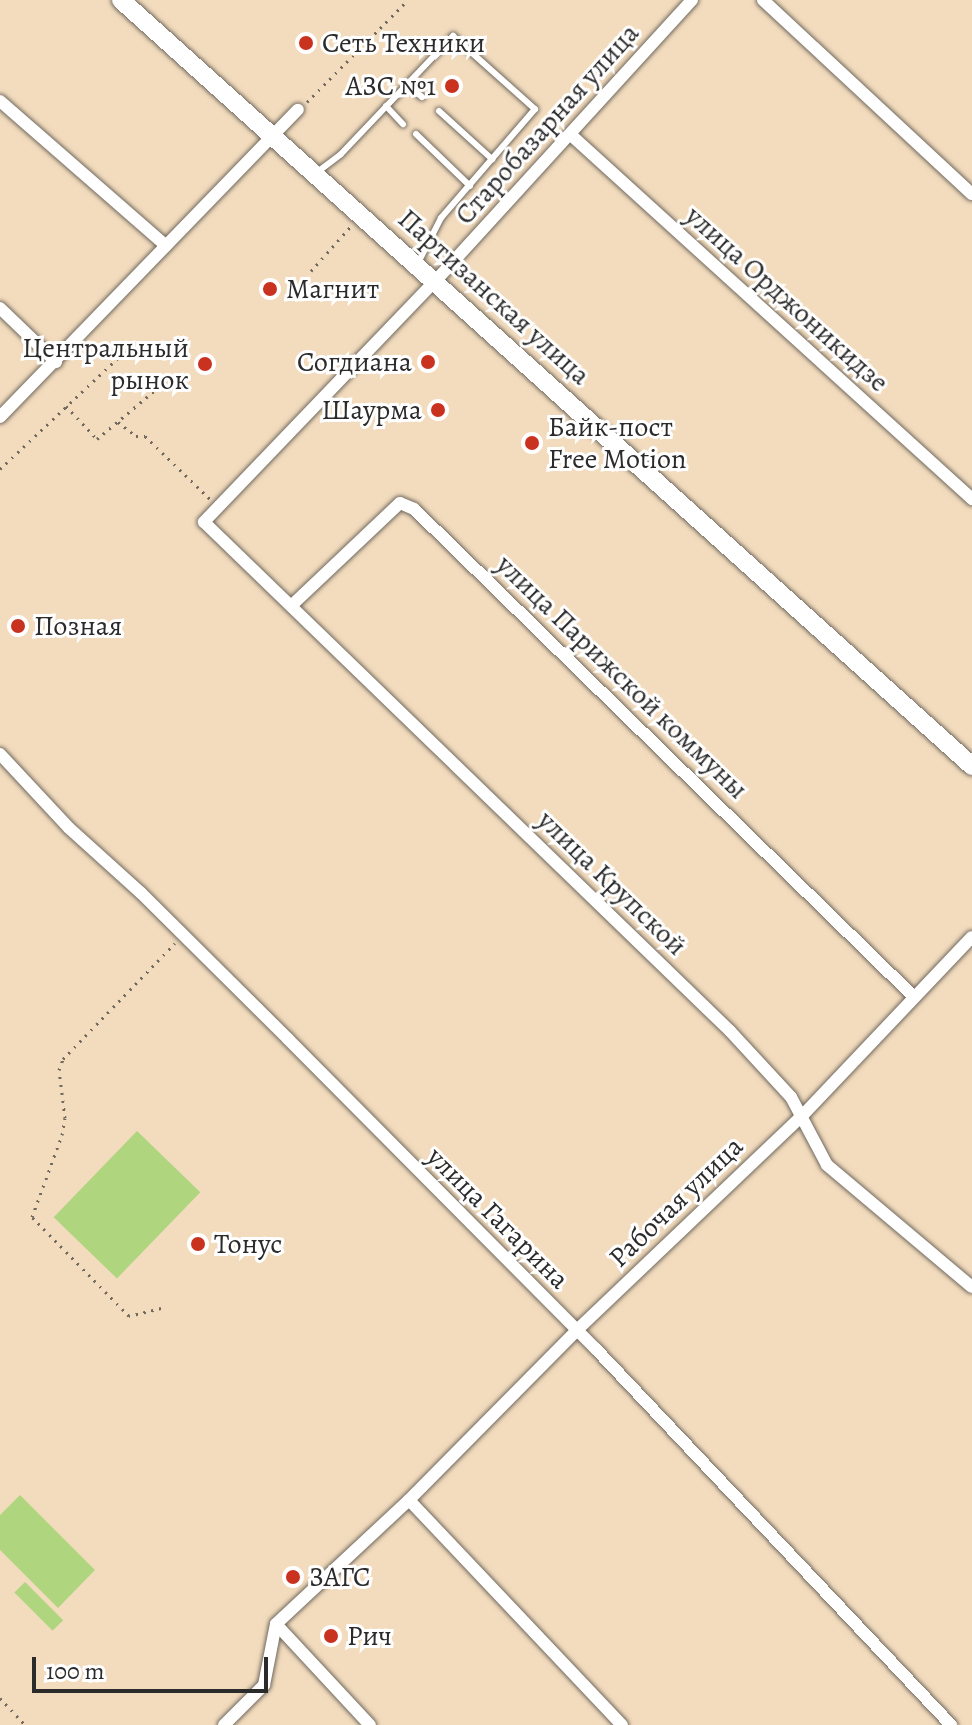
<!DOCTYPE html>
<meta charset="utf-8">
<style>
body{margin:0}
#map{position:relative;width:972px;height:1725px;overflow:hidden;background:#f3dcbe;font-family:Alegreya,serif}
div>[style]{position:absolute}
.green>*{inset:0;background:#afd57f;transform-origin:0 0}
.path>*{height:3px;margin-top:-1.5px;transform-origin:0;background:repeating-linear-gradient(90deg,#71695e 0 2px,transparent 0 8px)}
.roads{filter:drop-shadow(0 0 2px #71695e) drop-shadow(0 0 2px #71695e)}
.lane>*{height:6px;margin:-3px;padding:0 3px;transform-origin:3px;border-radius:3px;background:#fff}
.street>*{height:12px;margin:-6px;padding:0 6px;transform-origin:6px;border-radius:6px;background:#fff}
.secondary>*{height:18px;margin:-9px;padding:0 9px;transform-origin:9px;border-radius:9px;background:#fff}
.dots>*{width:22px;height:22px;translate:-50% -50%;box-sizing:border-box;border:4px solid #fff;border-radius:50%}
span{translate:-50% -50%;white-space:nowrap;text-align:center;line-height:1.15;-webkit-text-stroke:6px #fff;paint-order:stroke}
.poi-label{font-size:28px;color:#2b2b2b}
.left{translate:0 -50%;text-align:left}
.right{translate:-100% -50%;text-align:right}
.street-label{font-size:28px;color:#2b2b2b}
.scale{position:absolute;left:32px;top:1657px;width:236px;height:36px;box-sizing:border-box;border:4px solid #2b2b2b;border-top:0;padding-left:10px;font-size:24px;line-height:28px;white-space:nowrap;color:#2b2b2b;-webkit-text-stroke:6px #fff;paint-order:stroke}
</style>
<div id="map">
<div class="green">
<i style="left:137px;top:1131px;width:88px;height:120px;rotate:44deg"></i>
<i style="clip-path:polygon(20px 1495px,95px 1570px,58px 1608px,0 1550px,0 1515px)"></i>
<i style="left:25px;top:1582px;width:54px;height:15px;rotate:45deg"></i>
</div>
<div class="path">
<i style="left:307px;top:102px;width:144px;rotate:-45.3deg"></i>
<i style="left:311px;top:271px;width:60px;rotate:-48.4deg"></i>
<i style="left:66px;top:406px;width:45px;rotate:46.8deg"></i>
<i style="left:97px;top:439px;width:99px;rotate:-40.1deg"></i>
<i style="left:118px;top:422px;width:23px;rotate:38deg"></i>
<i style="left:136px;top:436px;width:9px"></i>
<i style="left:145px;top:436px;width:91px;rotate:44.1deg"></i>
<i style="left:0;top:469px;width:172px;rotate:-43.3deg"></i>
<i style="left:125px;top:351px;width:6px;rotate:51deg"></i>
<i style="left:161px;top:1308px;width:33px;rotate:166deg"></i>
<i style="left:129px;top:1316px;width:139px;rotate:-134.4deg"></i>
<i style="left:32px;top:1217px;width:87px;rotate:-69.9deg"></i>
<i style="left:62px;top:1135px;width:17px;rotate:-80deg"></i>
<i style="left:65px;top:1118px;width:48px;rotate:-97.1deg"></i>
<i style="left:59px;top:1070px;width:12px;rotate:-70deg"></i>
<i style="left:63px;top:1059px;width:161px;rotate:-46deg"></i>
<i style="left:0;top:1698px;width:37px;rotate:47deg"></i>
</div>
<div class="roads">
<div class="lane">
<i style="left:407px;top:84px;width:20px;rotate:41deg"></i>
<i style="left:386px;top:106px;width:25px;rotate:47deg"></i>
<i style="left:439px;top:111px;width:72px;rotate:42.2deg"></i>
<i style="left:416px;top:134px;width:75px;rotate:43.9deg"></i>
<i style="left:316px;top:173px;width:31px;rotate:-37deg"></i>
<i style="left:341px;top:154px;width:163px;rotate:-46.5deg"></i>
<i style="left:453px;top:36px;width:110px;rotate:41.7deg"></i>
<i style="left:535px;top:109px;width:144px;rotate:130.8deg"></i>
<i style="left:441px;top:218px;width:53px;rotate:117.1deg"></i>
</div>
<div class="street">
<i style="left:692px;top:0;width:381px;rotate:132.4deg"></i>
<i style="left:435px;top:281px;width:334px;rotate:133.8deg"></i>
<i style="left:204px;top:522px;width:732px;rotate:44.06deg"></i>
<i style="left:730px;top:1031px;width:90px;rotate:47.3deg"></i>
<i style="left:791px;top:1097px;width:77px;rotate:62.1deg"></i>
<i style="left:827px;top:1165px;width:189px;rotate:40.1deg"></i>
<i style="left:763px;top:0;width:285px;rotate:42.9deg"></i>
<i style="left:0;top:101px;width:220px;rotate:41.1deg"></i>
<i style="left:571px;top:135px;width:542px;rotate:42.23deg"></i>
<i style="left:0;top:308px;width:78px;rotate:44deg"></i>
<i style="left:0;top:417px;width:428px;rotate:-45.9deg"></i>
<i style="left:291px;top:606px;width:150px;rotate:-43.4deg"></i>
<i style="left:400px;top:503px;width:15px;rotate:23deg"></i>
<i style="left:414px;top:509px;width:697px;rotate:44.3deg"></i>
<i style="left:0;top:754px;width:101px;rotate:47deg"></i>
<i style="left:69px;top:828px;width:97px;rotate:42.1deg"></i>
<i style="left:141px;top:893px;width:207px;rotate:44.8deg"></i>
<i style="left:288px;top:1039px;width:436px;rotate:45.2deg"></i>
<i style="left:595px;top:1348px;width:519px;rotate:46.64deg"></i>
<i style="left:409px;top:1500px;width:238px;rotate:-45.3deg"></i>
<i style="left:576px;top:1331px;width:311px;rotate:-43.6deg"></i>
<i style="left:801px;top:1117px;width:248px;rotate:-46.5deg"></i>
<i style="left:276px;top:1624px;width:138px;rotate:47.1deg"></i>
<i style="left:224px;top:1725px;width:57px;rotate:-45deg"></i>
<i style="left:264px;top:1685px;width:62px;rotate:-78.9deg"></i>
<i style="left:276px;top:1624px;width:182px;rotate:-43deg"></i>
<i style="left:409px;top:1500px;width:310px;rotate:46.6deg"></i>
</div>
<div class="secondary">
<i style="left:121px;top:0;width:1145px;rotate:41.99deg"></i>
</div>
</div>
<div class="dots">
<i style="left:306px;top:43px;background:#c8321e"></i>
<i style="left:452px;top:86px;background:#c8321e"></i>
<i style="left:270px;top:289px;background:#c8321e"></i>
<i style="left:428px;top:362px;background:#c8321e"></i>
<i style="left:205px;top:364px;background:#c8321e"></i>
<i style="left:438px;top:410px;background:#c8321e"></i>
<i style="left:532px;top:443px;background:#c8321e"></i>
<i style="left:18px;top:626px;background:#c8321e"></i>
<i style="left:198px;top:1244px;background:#c8321e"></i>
<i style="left:293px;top:1577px;background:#c8321e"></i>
<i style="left:331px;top:1636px;background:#c8321e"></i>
</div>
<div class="poi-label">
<span class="left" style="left:322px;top:43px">Сеть Техники</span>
<span class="right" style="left:436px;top:86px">АЗС №1</span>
<span class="left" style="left:286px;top:289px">Магнит</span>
<span class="right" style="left:189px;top:364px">Центральный<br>рынок</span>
<span class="right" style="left:412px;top:362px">Согдиана</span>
<span class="right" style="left:422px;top:410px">Шаурма</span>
<span class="left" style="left:548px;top:443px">Байк-пост<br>Free Motion</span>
<span class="left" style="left:34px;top:626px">Позная</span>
<span class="left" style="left:214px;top:1244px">Тонус</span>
<span class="left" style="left:309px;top:1577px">ЗАГС</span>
<span class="left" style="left:347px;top:1636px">Рич</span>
</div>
<div class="street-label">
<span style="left:547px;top:124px;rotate:-48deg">Старобазарная улица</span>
<span style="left:494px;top:297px;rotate:42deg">Партизанская улица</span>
<span style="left:787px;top:299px;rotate:42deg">улица Орджоникидзе</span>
<span style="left:622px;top:677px;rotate:44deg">улица Парижской коммуны</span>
<span style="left:612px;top:883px;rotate:44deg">улица Крупской</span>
<span style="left:676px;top:1202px;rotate:-44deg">Рабочая улица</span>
<span style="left:498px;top:1218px;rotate:45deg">улица Гагарина</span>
</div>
<div class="scale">100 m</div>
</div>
